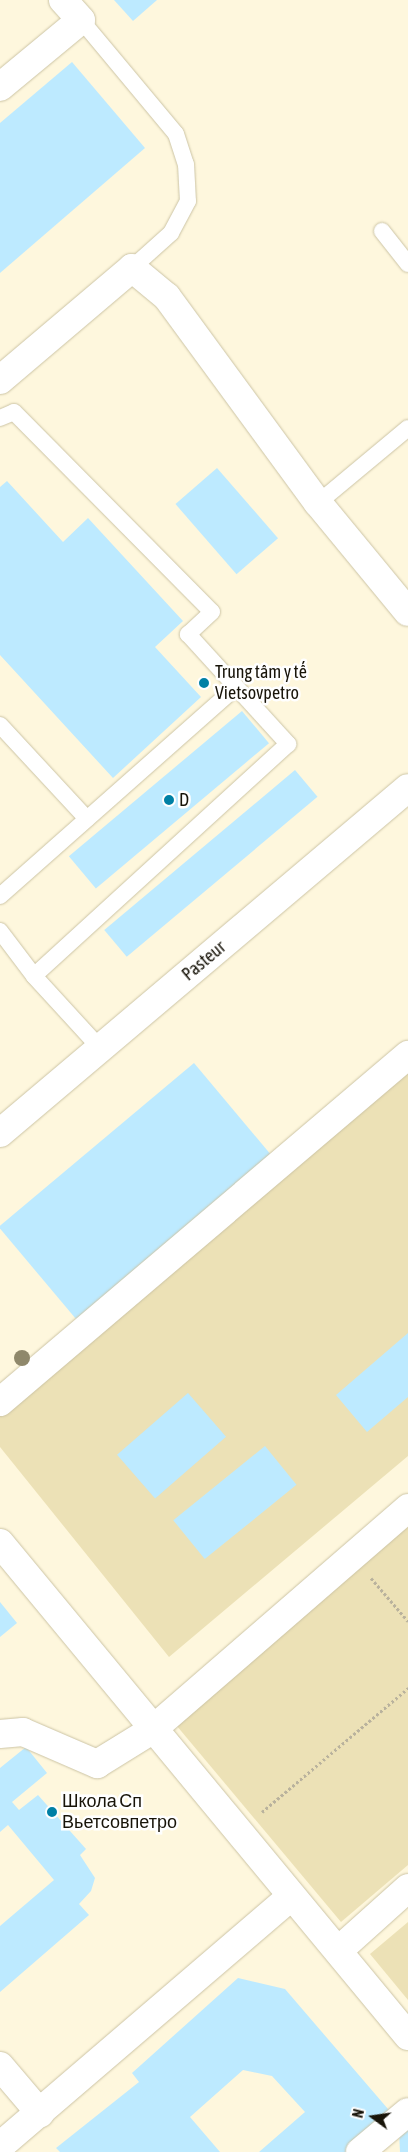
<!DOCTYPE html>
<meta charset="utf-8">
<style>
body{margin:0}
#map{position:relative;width:408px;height:2152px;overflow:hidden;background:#fef7dd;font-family:"Asap Condensed",sans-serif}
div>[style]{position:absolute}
.green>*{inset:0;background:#ece1b6}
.building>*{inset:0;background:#bdeaff;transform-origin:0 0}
.path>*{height:3px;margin-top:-1.5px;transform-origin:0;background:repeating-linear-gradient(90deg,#b9b29d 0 2.5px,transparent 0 5px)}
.roads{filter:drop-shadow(0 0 1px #ccc4a5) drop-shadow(0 0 1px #ccc4a5)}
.lane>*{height:16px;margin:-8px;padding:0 8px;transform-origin:8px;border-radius:8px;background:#fff}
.street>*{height:28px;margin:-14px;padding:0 14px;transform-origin:14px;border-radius:14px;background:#fff}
.trees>*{width:16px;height:16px;margin:-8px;border-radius:50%;background:#8f886b}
.dots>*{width:14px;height:14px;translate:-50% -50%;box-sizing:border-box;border:2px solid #fff;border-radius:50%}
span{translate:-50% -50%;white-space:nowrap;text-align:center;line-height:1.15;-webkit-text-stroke:5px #fff;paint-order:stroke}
.poi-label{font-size:18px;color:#181409}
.left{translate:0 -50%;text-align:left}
.street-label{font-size:18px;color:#181409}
.north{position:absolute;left:348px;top:2092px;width:50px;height:50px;-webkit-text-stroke:4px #fff;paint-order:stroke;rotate:284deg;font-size:14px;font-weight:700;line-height:20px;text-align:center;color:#181409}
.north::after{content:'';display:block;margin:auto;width:18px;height:22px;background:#181409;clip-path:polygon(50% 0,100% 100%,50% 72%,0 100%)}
</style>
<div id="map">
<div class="green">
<i style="clip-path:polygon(408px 1063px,408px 1456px,169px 1657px,0 1447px,0 1413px)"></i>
<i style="clip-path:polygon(408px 1497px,408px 1865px,341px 1922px,161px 1707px)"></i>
<i style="clip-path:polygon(408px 1922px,408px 2000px,370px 1954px)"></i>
</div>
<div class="building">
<i style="clip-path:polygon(114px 0,157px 0,133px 21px)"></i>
<i style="clip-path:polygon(72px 62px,145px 148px,0 273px,0 123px)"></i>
<i style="left:217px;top:468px;width:93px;height:55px;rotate:49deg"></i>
<i style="clip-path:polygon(7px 481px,63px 542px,88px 518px,183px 621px,155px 647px,201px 697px,113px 778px,0 655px,0 487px)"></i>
<i style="left:242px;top:711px;width:42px;height:226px;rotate:50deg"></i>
<i style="left:295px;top:770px;width:35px;height:249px;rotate:50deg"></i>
<i style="left:194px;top:1063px;width:121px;height:255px;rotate:50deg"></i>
<i style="clip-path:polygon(408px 1333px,408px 1397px,367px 1432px,336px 1395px)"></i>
<i style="left:188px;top:1393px;width:58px;height:94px;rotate:49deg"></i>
<i style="left:265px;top:1446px;width:50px;height:118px;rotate:51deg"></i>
<i style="clip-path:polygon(0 1602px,17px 1623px,0 1637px)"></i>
<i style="clip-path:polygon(26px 1747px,47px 1773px,12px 1802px,19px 1810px,38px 1795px,86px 1849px,80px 1855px,95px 1878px,91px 1891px,79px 1904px,89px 1915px,0 1992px,0 1926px,54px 1880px,8px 1825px,0 1832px,0 1768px)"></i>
<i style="clip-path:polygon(238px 1978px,285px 1989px,394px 2116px,350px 2152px,259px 2152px,305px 2112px,272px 2076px,243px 2070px,190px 2117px,220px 2152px,60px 2152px,56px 2148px,139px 2082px,132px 2073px)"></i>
<i style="clip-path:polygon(408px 2130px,408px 2152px,400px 2152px,399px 2131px)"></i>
</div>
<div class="path">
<i style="left:371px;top:1578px;width:57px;rotate:49.3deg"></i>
<i style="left:262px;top:1812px;width:192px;rotate:-40.3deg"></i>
</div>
<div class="roads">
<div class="lane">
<i style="left:81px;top:20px;width:148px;rotate:50.2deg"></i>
<i style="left:176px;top:134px;width:32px;rotate:72deg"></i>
<i style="left:186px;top:164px;width:37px;rotate:87deg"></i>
<i style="left:188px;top:201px;width:36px;rotate:118deg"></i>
<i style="left:171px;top:233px;width:52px;rotate:138.1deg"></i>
<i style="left:382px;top:231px;width:42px;rotate:51.8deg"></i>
<i style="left:0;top:418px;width:15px;rotate:-23deg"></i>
<i style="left:14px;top:412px;width:281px;rotate:45.3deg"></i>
<i style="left:212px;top:612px;width:33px;rotate:137deg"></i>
<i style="left:188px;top:634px;width:149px;rotate:47.7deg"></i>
<i style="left:288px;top:744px;width:344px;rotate:137.6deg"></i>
<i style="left:318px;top:503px;width:117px;rotate:-39.8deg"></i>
<i style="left:0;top:725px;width:128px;rotate:47.2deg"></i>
<i style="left:0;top:896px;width:315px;rotate:-41.5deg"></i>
<i style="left:0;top:931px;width:56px;rotate:52.9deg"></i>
<i style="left:34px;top:976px;width:99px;rotate:47.5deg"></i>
</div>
<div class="street">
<i style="left:0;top:87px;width:105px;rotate:-39.6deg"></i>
<i style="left:81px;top:20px;width:27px;rotate:-132deg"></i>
<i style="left:0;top:380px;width:173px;rotate:-40.3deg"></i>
<i style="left:132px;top:268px;width:45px;rotate:39.6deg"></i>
<i style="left:167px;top:297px;width:255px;rotate:53.8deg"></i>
<i style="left:318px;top:503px;width:141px;rotate:50.5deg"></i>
<i style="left:0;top:1133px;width:534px;rotate:-40.22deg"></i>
<i style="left:0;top:1402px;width:536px;rotate:-40.38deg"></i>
<i style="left:0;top:1543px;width:640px;rotate:50.39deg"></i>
<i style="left:0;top:1734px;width:23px;rotate:-5deg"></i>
<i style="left:23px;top:1732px;width:81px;rotate:23.4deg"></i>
<i style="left:97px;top:1764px;width:65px;rotate:-31.7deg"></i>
<i style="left:152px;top:1730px;width:339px;rotate:-40.9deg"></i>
<i style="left:339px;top:1950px;width:93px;rotate:-41.9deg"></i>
<i style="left:0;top:2066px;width:62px;rotate:49.6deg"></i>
<i style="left:0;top:2146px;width:383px;rotate:-40.6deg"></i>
<i style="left:360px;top:2152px;width:62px;rotate:-39.8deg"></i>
</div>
</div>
<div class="trees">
<i style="left:22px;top:1358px"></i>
</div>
<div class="dots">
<i style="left:204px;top:683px;background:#0080a5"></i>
<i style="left:169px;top:800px;background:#0080a5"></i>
<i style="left:52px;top:1812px;background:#0080a5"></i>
</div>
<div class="poi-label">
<span class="left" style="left:215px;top:683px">Trung tâm y tế<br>Vietsovpetro</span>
<span class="left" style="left:179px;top:800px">D</span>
<span class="left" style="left:62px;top:1812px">Школа Сп<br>Вьетсовпетро</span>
</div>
<div class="street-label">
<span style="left:204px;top:961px;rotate:-40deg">Pasteur</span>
</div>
<div class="north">N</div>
</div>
